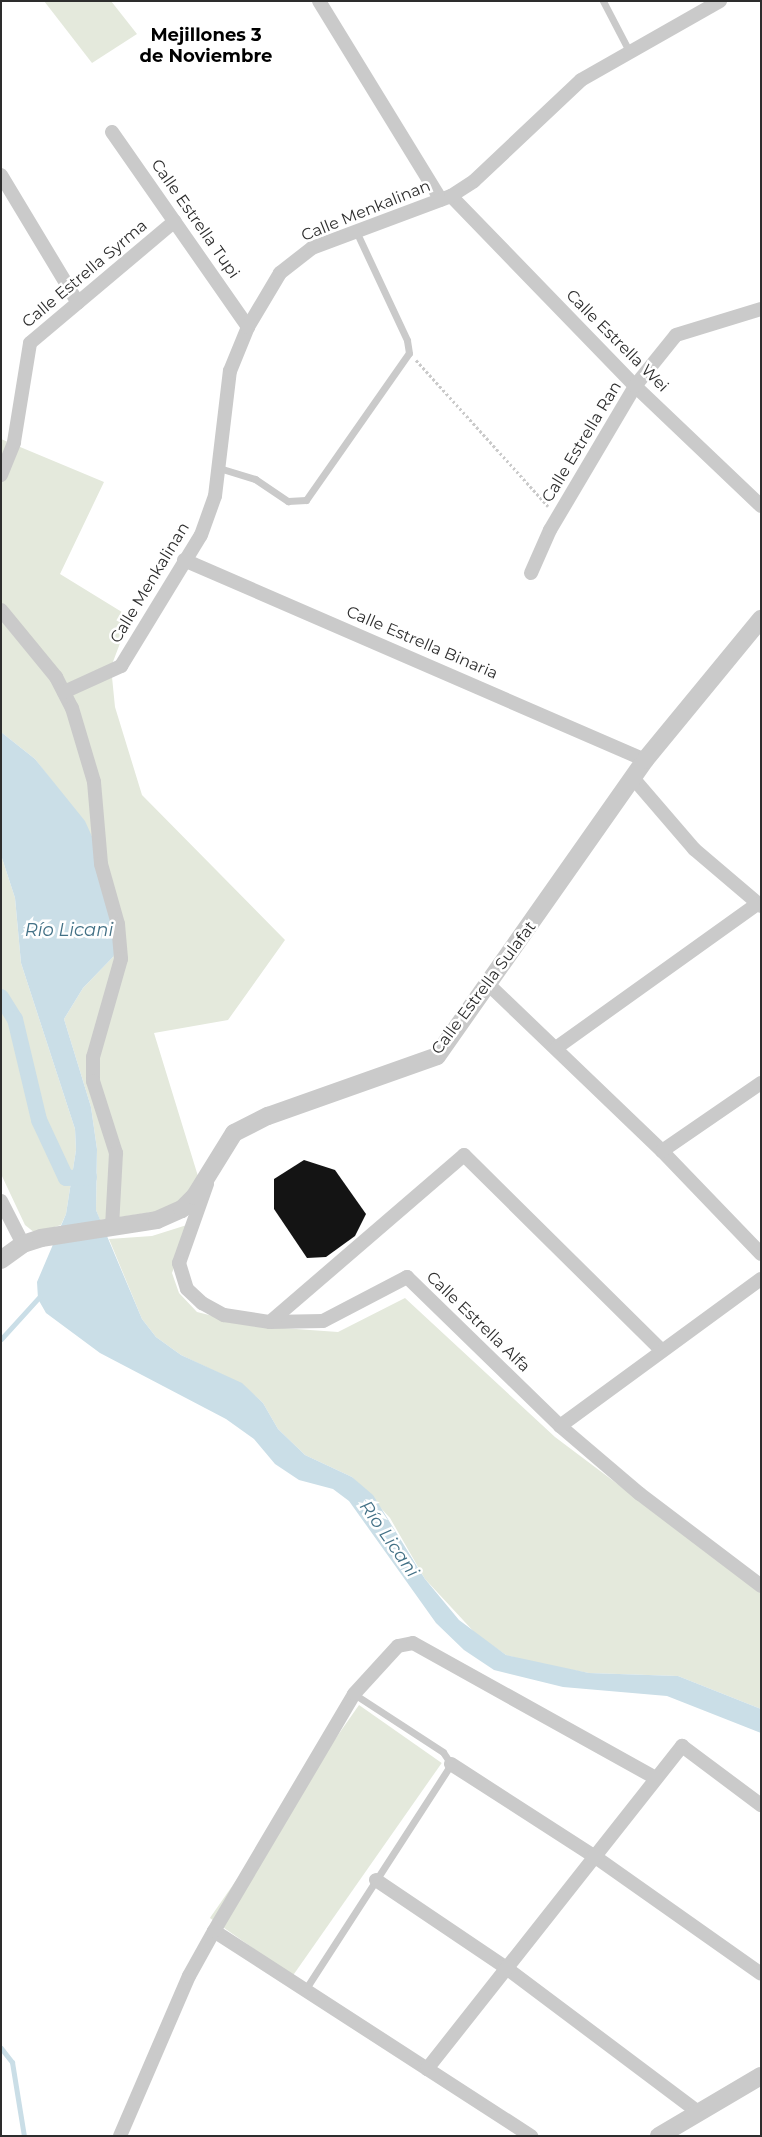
<!DOCTYPE html>
<meta charset="utf-8">
<style>
body{margin:0}
#map{position:relative;width:762px;height:2137px;overflow:hidden;background:#fff;font-family:Montserrat,sans-serif}
div>[style]{position:absolute}
.green>*{inset:0;background:#e4e9dc;transform-origin:0 0}
.water>*{inset:0;background:#cadee7}
.stream>*{height:5px;margin:-2.5px;padding:0 2.5px;transform-origin:2.5px;border-radius:2.5px;background:#cadee7}
.canal>*{height:16px;margin:-8px;padding:0 8px;transform-origin:8px;border-radius:8px;background:#cadee7}
.building>*{inset:0;background:#141414}
.path>*{height:3px;margin-top:-1.5px;transform-origin:0;background:repeating-linear-gradient(90deg,#cacaca 0 2.5px,transparent 0 5px)}
.service>*{height:7px;margin:-3.5px;padding:0 3.5px;transform-origin:3.5px;border-radius:3.5px;background:#cacaca}
.minor>*{height:14px;margin:-7px;padding:0 7px;transform-origin:7px;border-radius:7px;background:#cacaca}
.tertiary>*{height:18px;margin:-9px;padding:0 9px;transform-origin:9px;border-radius:9px;background:#cacaca}
span{translate:-50% -50%;white-space:nowrap;text-align:center;line-height:1.15;-webkit-text-stroke:5px #fff;paint-order:stroke}
.street-label{font-size:16px;color:#2d2d2d}
.neighbourhood-label{font-size:18px;color:#000;font-weight:700}
.water-label{font-size:18px;color:#437186;font-style:italic}
.frame{position:absolute;inset:0;border:2px solid #2d2d2d;pointer-events:none}
</style>
<div id="map">
<div class="green">
<i style="clip-path:polygon(44px 1px,111px 1px,137px 34px,92px 63px)"></i>
<i style="clip-path:polygon(1px 439px,104px 482px,60px 574px,130px 617px,111px 667px,115px 707px,142px 795px,285px 940px,228px 1020px,154px 1033px,201px 1186px,187px 1201px,160px 1211px,100px 1220px,96px 1210px,97px 1149px,91px 1107px,64px 1019px,83px 988px,113px 957px,55px 785px,35px 759px,1px 732px)"></i>
<i style="clip-path:polygon(1px 855px,15px 898px,21px 963px,75px 1129px,76px 1150px,66px 1214px,61px 1225px,35px 1233px,25px 1225px,1px 1174px)"></i>
<i style="clip-path:polygon(190px 1224px,172px 1273px,179px 1293px,197px 1312px,253px 1326px,338px 1332px,405px 1298px,555px 1437px,761px 1592px,761px 1709px,678px 1676px,589px 1673px,538px 1664px,506px 1655px,476px 1634px,425px 1579px,390px 1518px,352px 1477px,305px 1455px,278px 1429px,263px 1403px,242px 1384px,181px 1355px,156px 1337px,142px 1319px,109px 1239px,152px 1236px)"></i>
<i style="left:359px;top:1705px;width:101px;height:260px;rotate:35deg"></i>
</div>
<div class="water">
<i style="clip-path:polygon(1px 732px,35px 759px,85px 821px,99px 852px,122px 936px,113px 957px,83px 988px,64px 1019px,91px 1107px,97px 1149px,96px 1210px,142px 1319px,156px 1337px,181px 1355px,242px 1383px,263px 1403px,278px 1429px,305px 1455px,352px 1477px,373px 1495px,425px 1579px,459px 1620px,506px 1655px,589px 1673px,678px 1676px,761px 1709px,761px 1733px,667px 1696px,563px 1687px,494px 1670px,464px 1650px,436px 1623px,349px 1501px,333px 1489px,299px 1480px,275px 1464px,254px 1439px,226px 1419px,100px 1353px,46px 1313px,38px 1299px,37px 1282px,66px 1214px,76px 1150px,75px 1129px,21px 963px,15px 898px,1px 855px)"></i>
</div>
<div class="stream">
<i style="left:1px;top:1339px;width:59px;rotate:-47.7deg"></i>
<i style="left:1px;top:2048px;width:18px;rotate:52deg"></i>
<i style="left:12px;top:2062px;width:75px;rotate:80.8deg"></i>
</div>
<div class="canal">
<i style="left:1px;top:997px;width:26px;rotate:58deg"></i>
<i style="left:15px;top:1019px;width:104px;rotate:76.6deg"></i>
<i style="left:39px;top:1120px;width:64px;rotate:65deg"></i>
<i style="left:66px;top:1178px;width:23px;rotate:-2deg"></i>
</div>
<div class="building">
<i style="clip-path:polygon(304px 1160px,335px 1170px,366px 1214px,355px 1236px,326px 1257px,307px 1258px,274px 1209px,274px 1179px)"></i>
</div>
<div class="path">
<i style="left:416px;top:360px;width:197px;rotate:47.9deg"></i>
</div>
<div class="service">
<i style="left:603px;top:1px;width:56px;rotate:62.5deg"></i>
<i style="left:219px;top:468px;width:38px;rotate:17deg"></i>
<i style="left:255px;top:479px;width:40px;rotate:34deg"></i>
<i style="left:288px;top:501px;width:18px;rotate:-3deg"></i>
<i style="left:306px;top:500px;width:179px;rotate:-55deg"></i>
<i style="left:409px;top:353px;width:13px;rotate:-99deg"></i>
<i style="left:407px;top:340px;width:120px;rotate:-115.1deg"></i>
<i style="left:305px;top:1990px;width:269px;rotate:-57.1deg"></i>
<i style="left:451px;top:1764px;width:14px;rotate:-124deg"></i>
<i style="left:443px;top:1752px;width:106px;rotate:-146.9deg"></i>
</div>
<div class="minor">
<i style="left:319px;top:1px;width:233px;rotate:58.5deg"></i>
<i style="left:112px;top:132px;width:238px;rotate:55.1deg"></i>
<i style="left:1px;top:175px;width:149px;rotate:59deg"></i>
<i style="left:451px;top:196px;width:264px;rotate:45.9deg"></i>
<i style="left:635px;top:386px;width:174px;rotate:43.6deg"></i>
<i style="left:1px;top:475px;width:35px;rotate:-68deg"></i>
<i style="left:14px;top:442px;width:100px;rotate:-80.8deg"></i>
<i style="left:30px;top:343px;width:189px;rotate:-40.1deg"></i>
<i style="left:184px;top:560px;width:503px;rotate:23.45deg"></i>
<i style="left:531px;top:573px;width:47px;rotate:-66.2deg"></i>
<i style="left:550px;top:530px;width:167px;rotate:-59.4deg"></i>
<i style="left:635px;top:386px;width:65px;rotate:-51.2deg"></i>
<i style="left:676px;top:335px;width:89px;rotate:-17deg"></i>
<i style="left:1px;top:610px;width:87px;rotate:50.6deg"></i>
<i style="left:56px;top:677px;width:35px;rotate:63deg"></i>
<i style="left:72px;top:708px;width:77px;rotate:73.4deg"></i>
<i style="left:94px;top:782px;width:82px;rotate:85.1deg"></i>
<i style="left:101px;top:864px;width:62px;rotate:74.2deg"></i>
<i style="left:118px;top:924px;width:35px;rotate:85deg"></i>
<i style="left:121px;top:959px;width:102px;rotate:105.9deg"></i>
<i style="left:93px;top:1057px;width:24px;rotate:90deg"></i>
<i style="left:93px;top:1081px;width:76px;rotate:72.3deg"></i>
<i style="left:116px;top:1153px;width:73px;rotate:93.1deg"></i>
<i style="left:64px;top:692px;width:63px;rotate:-24.5deg"></i>
<i style="left:121px;top:666px;width:153px;rotate:-58.6deg"></i>
<i style="left:201px;top:535px;width:41px;rotate:-70.3deg"></i>
<i style="left:215px;top:496px;width:126px;rotate:-83.2deg"></i>
<i style="left:230px;top:371px;width:48px;rotate:-67.8deg"></i>
<i style="left:248px;top:327px;width:63px;rotate:-59.3deg"></i>
<i style="left:280px;top:273px;width:41px;rotate:-38deg"></i>
<i style="left:312px;top:248px;width:148px;rotate:-20.5deg"></i>
<i style="left:451px;top:196px;width:27px;rotate:-33deg"></i>
<i style="left:474px;top:181px;width:147px;rotate:-43.3deg"></i>
<i style="left:581px;top:80px;width:160px;rotate:-29.6deg"></i>
<i style="left:633px;top:778px;width:94px;rotate:49.3deg"></i>
<i style="left:694px;top:849px;width:88px;rotate:40.4deg"></i>
<i style="left:489px;top:985px;width:240px;rotate:43.8deg"></i>
<i style="left:662px;top:1151px;width:143px;rotate:46.1deg"></i>
<i style="left:556px;top:1048px;width:247px;rotate:-35.6deg"></i>
<i style="left:662px;top:1151px;width:120px;rotate:-34.5deg"></i>
<i style="left:207px;top:1184px;width:84px;rotate:109.5deg"></i>
<i style="left:179px;top:1263px;width:27px;rotate:73deg"></i>
<i style="left:187px;top:1289px;width:21px;rotate:43deg"></i>
<i style="left:202px;top:1303px;width:25px;rotate:29deg"></i>
<i style="left:224px;top:1315px;width:47px;rotate:8.7deg"></i>
<i style="left:270px;top:1322px;width:53px;rotate:-1.1deg"></i>
<i style="left:323px;top:1321px;width:95px;rotate:-27.6deg"></i>
<i style="left:407px;top:1277px;width:214px;rotate:44.2deg"></i>
<i style="left:560px;top:1426px;width:105px;rotate:40.4deg"></i>
<i style="left:640px;top:1494px;width:152px;rotate:37.2deg"></i>
<i style="left:1px;top:1201px;width:48px;rotate:62.9deg"></i>
<i style="left:270px;top:1322px;width:256px;rotate:-40.7deg"></i>
<i style="left:464px;top:1155px;width:277px;rotate:44.7deg"></i>
<i style="left:560px;top:1426px;width:249px;rotate:-36.2deg"></i>
<i style="left:451px;top:1764px;width:170px;rotate:32.8deg"></i>
<i style="left:594px;top:1856px;width:204px;rotate:35.2deg"></i>
<i style="left:376px;top:1880px;width:156px;rotate:34deg"></i>
<i style="left:505px;top:1967px;width:240px;rotate:36.9deg"></i>
<i style="left:214px;top:1931px;width:378px;rotate:32.9deg"></i>
<i style="left:427px;top:2069px;width:412px;rotate:-51.7deg"></i>
<i style="left:682px;top:1746px;width:99px;rotate:36.8deg"></i>
<i style="left:120px;top:2136px;width:174px;rotate:-66.7deg"></i>
<i style="left:189px;top:1976px;width:51px;rotate:-60.9deg"></i>
<i style="left:214px;top:1931px;width:275px;rotate:-59.4deg"></i>
<i style="left:354px;top:1694px;width:65px;rotate:-47.5deg"></i>
<i style="left:398px;top:1646px;width:15px;rotate:-11deg"></i>
<i style="left:413px;top:1643px;width:278px;rotate:29.1deg"></i>
</div>
<div class="tertiary">
<i style="left:1px;top:1260px;width:27px;rotate:-36deg"></i>
<i style="left:23px;top:1244px;width:19px;rotate:-18deg"></i>
<i style="left:41px;top:1238px;width:117px;rotate:-8.8deg"></i>
<i style="left:157px;top:1220px;width:27px;rotate:-24deg"></i>
<i style="left:182px;top:1209px;width:18px;rotate:-45deg"></i>
<i style="left:195px;top:1196px;width:74px;rotate:-58.2deg"></i>
<i style="left:234px;top:1133px;width:38px;rotate:-27deg"></i>
<i style="left:268px;top:1116px;width:179px;rotate:-19.5deg"></i>
<i style="left:437px;top:1056px;width:362px;rotate:-54.9deg"></i>
<i style="left:645px;top:760px;width:183px;rotate:-50.6deg"></i>
<i style="left:659px;top:2136px;width:118px;rotate:-30.5deg"></i>
</div>
<div class="street-label">
<span style="left:366px;top:211px;rotate:-22deg">Calle Menkalinan</span>
<span style="left:195px;top:219px;rotate:55deg">Calle Estrella Tupi</span>
<span style="left:85px;top:274px;rotate:-40deg">Calle Estrella Syrma</span>
<span style="left:617px;top:341px;rotate:45deg">Calle Estrella Wei</span>
<span style="left:582px;top:442px;rotate:-59deg">Calle Estrella Ran</span>
<span style="left:150px;top:583px;rotate:-59deg">Calle Menkalinan</span>
<span style="left:422px;top:643px;rotate:23deg">Calle Estrella Binaria</span>
<span style="left:484px;top:988px;rotate:-53deg">Calle Estrella Sulafat</span>
<span style="left:478px;top:1322px;rotate:44deg">Calle Estrella Alfa</span>
</div>
<div class="neighbourhood-label">
<span style="left:206px;top:46px">Mejillones 3<br>de Noviembre</span>
</div>
<div class="water-label">
<span style="left:69px;top:930px">Río Licani</span>
<span style="left:389px;top:1539px;rotate:55deg">Río Licani</span>
</div>
<div class="frame"></div>
</div>
